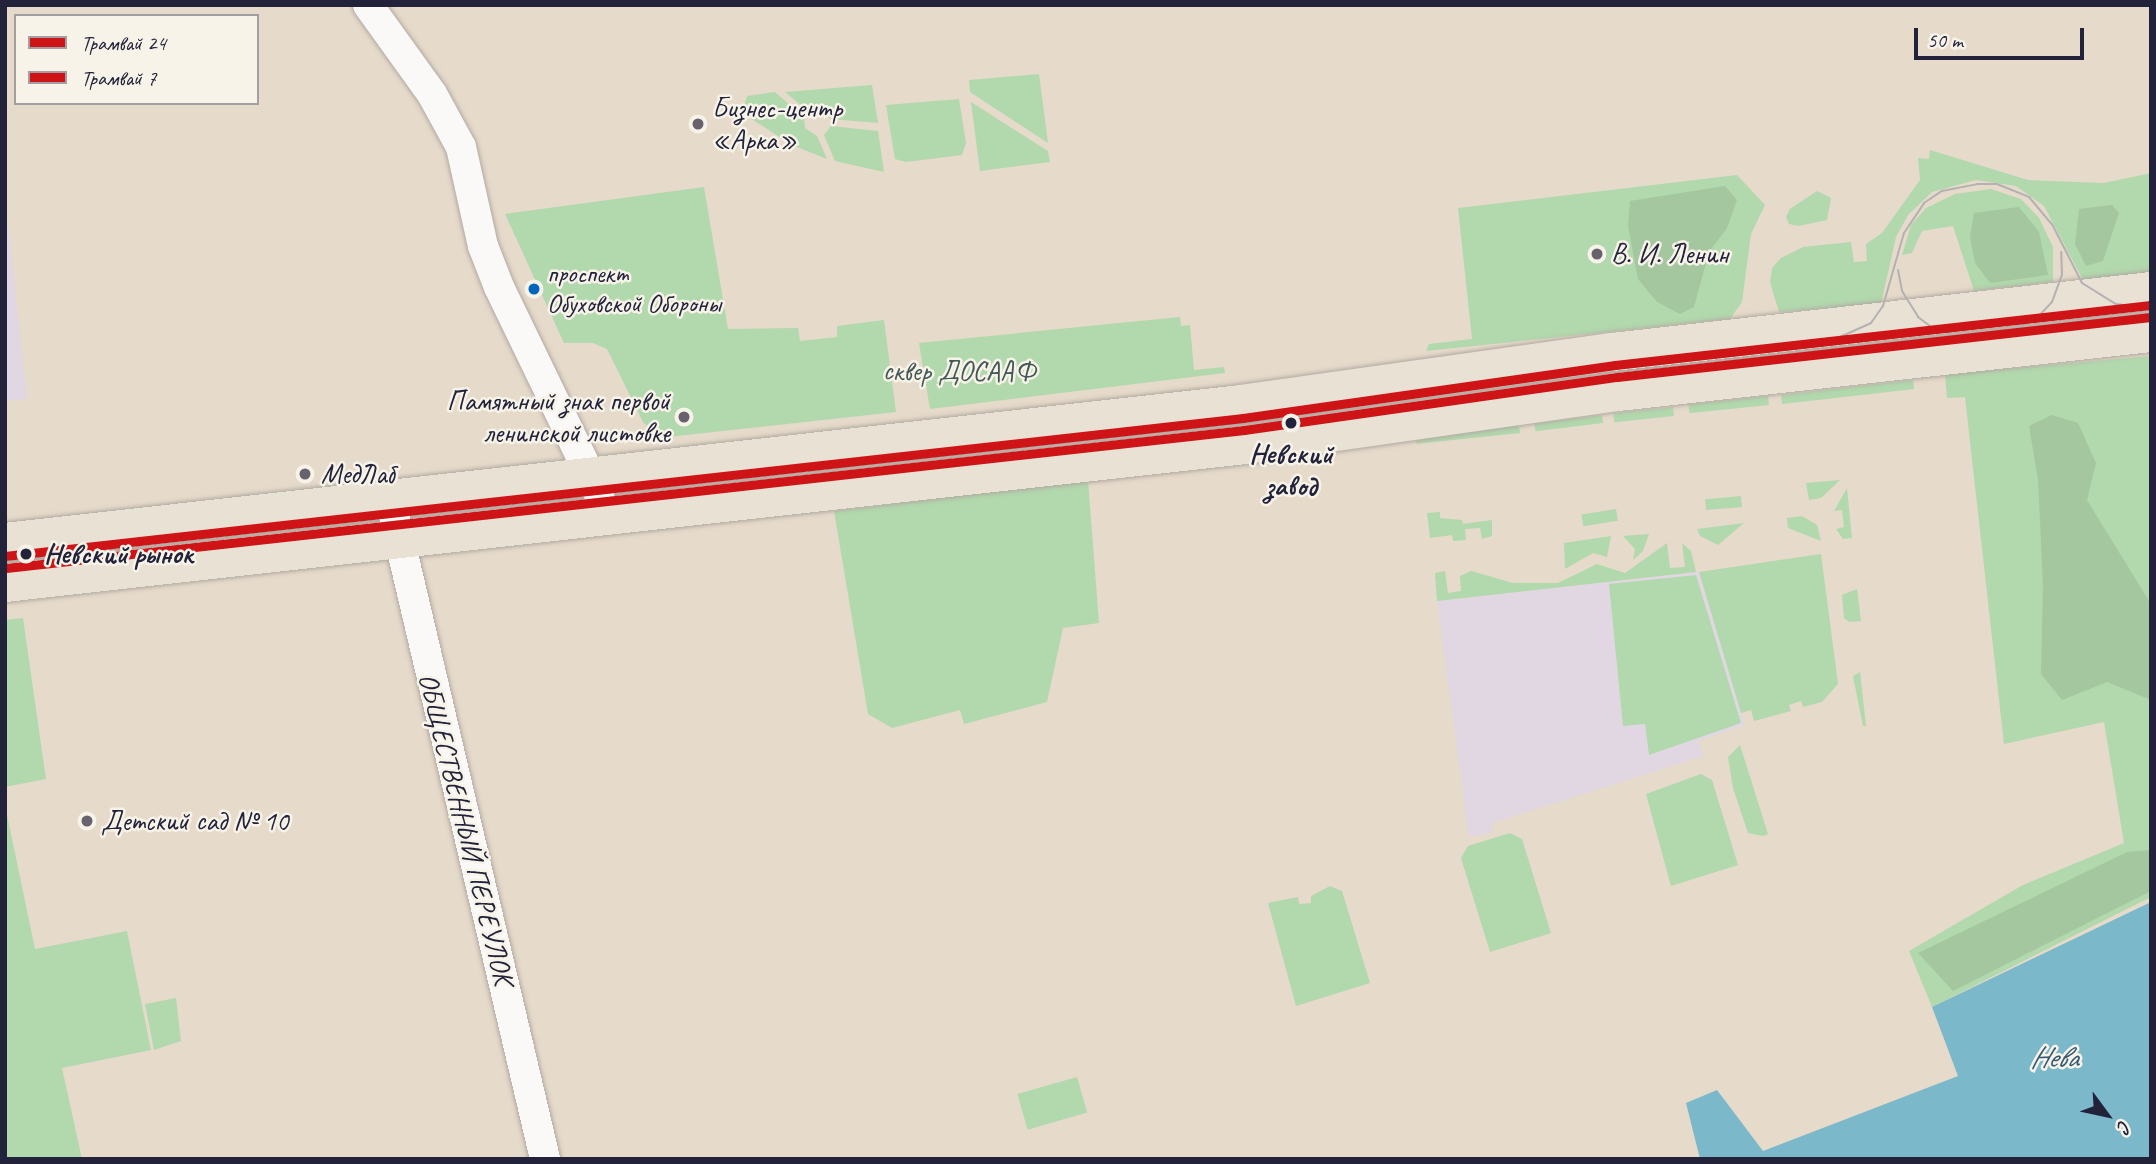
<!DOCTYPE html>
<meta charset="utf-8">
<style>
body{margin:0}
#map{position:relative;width:2156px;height:1164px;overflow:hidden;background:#e6daca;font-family:Caveat,sans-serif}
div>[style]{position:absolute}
.built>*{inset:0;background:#e1d7e2}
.green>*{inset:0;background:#b2d8ad;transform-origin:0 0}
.forest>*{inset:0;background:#a4c7a0}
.water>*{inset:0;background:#7ab8ca}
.roads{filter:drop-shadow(0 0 2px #b1aaa2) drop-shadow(0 0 2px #b1aaa2)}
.minor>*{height:30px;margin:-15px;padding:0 15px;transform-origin:15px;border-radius:15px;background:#fbf9f7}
.major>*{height:38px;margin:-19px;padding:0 19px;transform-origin:19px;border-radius:19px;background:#e9e1d4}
.tram>*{height:2px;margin:-1px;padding:0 1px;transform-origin:1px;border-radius:1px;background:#b3b1b2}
.tram-1>*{height:9px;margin:-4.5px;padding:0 4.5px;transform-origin:4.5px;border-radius:4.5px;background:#ce1417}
.tram-2>*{height:9px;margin:-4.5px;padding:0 4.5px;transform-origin:4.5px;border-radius:4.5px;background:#ce1417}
.dots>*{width:19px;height:19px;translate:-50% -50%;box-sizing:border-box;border:4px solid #f7f3e8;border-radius:50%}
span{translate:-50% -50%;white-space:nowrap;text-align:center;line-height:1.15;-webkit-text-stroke:5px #f7f3e8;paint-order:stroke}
.bus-label{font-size:26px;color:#22223b}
.left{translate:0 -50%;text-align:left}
.poi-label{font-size:28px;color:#22223b}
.right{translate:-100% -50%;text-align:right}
.park-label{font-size:28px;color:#415856}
.stop-label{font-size:28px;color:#22223b;font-weight:700}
.street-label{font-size:28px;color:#22223b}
.water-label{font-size:30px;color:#325874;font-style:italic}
.frame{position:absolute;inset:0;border:7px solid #22223b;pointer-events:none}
.legend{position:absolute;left:14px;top:14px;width:245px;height:91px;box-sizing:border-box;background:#f7f3e8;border:2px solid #a29fa3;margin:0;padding:9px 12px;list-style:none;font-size:21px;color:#22223b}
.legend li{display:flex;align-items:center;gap:14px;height:35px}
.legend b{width:35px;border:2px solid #a29fa3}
.north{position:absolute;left:2072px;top:1080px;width:70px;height:70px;-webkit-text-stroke:5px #f7f3e8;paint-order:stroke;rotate:123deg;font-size:19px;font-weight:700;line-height:28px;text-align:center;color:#22223b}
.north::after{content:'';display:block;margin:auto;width:24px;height:32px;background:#22223b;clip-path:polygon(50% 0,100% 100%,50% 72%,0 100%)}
.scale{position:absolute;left:1914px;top:28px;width:170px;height:32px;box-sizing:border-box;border:4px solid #22223b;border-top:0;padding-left:9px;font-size:21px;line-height:24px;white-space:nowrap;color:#22223b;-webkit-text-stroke:5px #f7f3e8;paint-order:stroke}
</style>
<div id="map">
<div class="built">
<i style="clip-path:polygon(5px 193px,27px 399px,5px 401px)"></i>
<i style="clip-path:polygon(1699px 572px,1745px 725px,1698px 741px,1703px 756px,1492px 823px,1493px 832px,1469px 837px,1437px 601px)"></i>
</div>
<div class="green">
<i style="clip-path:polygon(1039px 74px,1048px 143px,970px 92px,969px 80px)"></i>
<i style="clip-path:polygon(872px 85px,878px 123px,831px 119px,818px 109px,809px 112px,785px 92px)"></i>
<i style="clip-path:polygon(775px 92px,804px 117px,805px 128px,817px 136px,827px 159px,792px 145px,742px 113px,747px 96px)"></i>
<i style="clip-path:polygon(959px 99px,966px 143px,962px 155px,906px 162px,895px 159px,886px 105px)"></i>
<i style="clip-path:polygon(971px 102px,1048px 151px,1050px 162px,980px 171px)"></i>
<i style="clip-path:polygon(831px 126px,878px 131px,884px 172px,835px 161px,824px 135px)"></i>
<i style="clip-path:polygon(1930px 150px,2028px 180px,2104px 183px,2151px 173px,2151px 273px,2083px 280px,2044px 206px,2016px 186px,1976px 180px,1932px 192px,1908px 215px,1896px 237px,1881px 304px,1779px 312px,1770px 282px,1772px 268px,1781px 258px,1803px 247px,1851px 242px,1854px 262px,1867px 261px,1866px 244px,1882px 233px,1920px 180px,1918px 158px,1929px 159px)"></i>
<i style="clip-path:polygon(1737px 175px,1765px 205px,1751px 234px,1742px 302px,1730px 319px,1426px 351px,1429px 344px,1472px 339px,1458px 208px)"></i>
<i style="clip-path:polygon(704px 187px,728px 329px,798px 328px,800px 341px,837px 337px,837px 326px,884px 320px,896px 412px,659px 438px,643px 422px,607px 349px,593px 343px,564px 343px,505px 214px)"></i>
<i style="clip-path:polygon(1991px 189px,2021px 199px,2039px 218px,2053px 247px,2053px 282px,1974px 291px,1953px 226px,1922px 231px,1912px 253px,1902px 255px,1911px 225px,1926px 208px,1955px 194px)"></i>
<i style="clip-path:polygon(1817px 191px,1831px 198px,1827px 220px,1798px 226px,1789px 224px,1786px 217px,1790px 209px)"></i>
<i style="clip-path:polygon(1180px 317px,1181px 326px,1190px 325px,1194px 370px,1224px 367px,1225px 373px,930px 409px,919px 343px)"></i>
<i style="clip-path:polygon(2151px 356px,2151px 897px,1932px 1007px,1909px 951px,2023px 885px,2124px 843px,2104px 722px,2004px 744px,1965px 397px,1947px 398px,1945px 374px)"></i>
<i style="clip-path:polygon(1913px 380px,1914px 389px,1880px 393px,1782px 404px,1781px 395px)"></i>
<i style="left:1768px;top:396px;width:9px;height:80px;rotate:84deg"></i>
<i style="left:1673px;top:407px;width:9px;height:60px;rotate:84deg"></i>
<i style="left:1602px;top:415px;width:8px;height:68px;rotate:83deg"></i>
<i style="left:1519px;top:424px;width:9px;height:104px;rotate:84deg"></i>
<i style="clip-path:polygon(1088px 480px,1099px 623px,1063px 628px,1047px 702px,964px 724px,960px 710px,892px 728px,868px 714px,834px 511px)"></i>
<i style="clip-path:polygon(1840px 480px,1821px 498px,1809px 500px,1806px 483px)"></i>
<i style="clip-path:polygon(1847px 488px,1852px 538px,1843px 539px,1836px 529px,1844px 527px,1842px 510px,1834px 511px)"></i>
<i style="left:1741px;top:496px;width:11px;height:36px;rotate:85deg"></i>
<i style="left:1616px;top:509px;width:12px;height:35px;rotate:81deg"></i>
<i style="clip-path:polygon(1440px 512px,1440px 518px,1462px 520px,1463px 524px,1492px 520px,1492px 536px,1482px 539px,1480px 528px,1465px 529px,1466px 540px,1453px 541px,1452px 535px,1430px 538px,1427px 513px)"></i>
<i style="clip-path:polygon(1802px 516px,1817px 525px,1821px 541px,1788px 528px,1787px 518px)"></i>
<i style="clip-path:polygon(1744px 523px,1718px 545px,1700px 536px,1697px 529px)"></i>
<i style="clip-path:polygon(1649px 534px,1643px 551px,1633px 560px,1635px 549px,1623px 536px)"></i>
<i style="clip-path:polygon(1611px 536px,1607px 557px,1593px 553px,1565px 569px,1564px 543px)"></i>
<i style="clip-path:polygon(1667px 543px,1670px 568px,1685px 567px,1682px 543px,1691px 551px,1696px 572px,1437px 601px,1435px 573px,1445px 571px,1448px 593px,1461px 591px,1460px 576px,1471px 571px,1513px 583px,1558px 583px,1597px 564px,1625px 573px)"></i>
<i style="clip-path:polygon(1821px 554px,1838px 684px,1822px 702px,1803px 707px,1801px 701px,1789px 705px,1791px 711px,1754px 721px,1751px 710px,1741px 713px,1699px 572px)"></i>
<i style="clip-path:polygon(1696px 575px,1741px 723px,1649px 755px,1645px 724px,1623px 726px,1609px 584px)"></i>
<i style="clip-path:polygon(1857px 589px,1861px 621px,1849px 622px,1844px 618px,1842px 595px)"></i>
<i style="clip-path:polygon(23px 618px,46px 779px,5px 787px,5px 620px)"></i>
<i style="clip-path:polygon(1860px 672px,1866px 726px,1863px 726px,1853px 676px)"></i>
<i style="clip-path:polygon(1740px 745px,1768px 834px,1763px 836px,1748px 833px,1733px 788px,1728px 757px)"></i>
<i style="clip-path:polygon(1701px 774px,1712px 780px,1738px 865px,1671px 886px,1646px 794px)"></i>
<i style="clip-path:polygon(5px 805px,35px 949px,127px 931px,151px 1050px,62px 1068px,82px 1159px,5px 1159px)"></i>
<i style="clip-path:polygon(1510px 833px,1522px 839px,1551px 933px,1490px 952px,1461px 858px,1468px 846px)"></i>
<i style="clip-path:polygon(1330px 886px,1342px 891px,1370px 983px,1296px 1006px,1268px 903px,1298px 897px,1299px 904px,1311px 903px,1311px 896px)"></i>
<i style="clip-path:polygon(176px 998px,181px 1041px,154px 1050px,145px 1004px)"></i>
<i style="left:1077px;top:1077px;width:37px;height:62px;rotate:74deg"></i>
</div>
<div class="forest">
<i style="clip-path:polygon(1725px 186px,1737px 200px,1727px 228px,1709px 252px,1694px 307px,1680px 314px,1657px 302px,1638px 279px,1628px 226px,1630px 201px)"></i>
<i style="clip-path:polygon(2112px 205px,2119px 213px,2103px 261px,2086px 266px,2075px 244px,2079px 209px)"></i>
<i style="clip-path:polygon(2019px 207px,2039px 232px,2048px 275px,1990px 283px,1975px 263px,1970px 237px,1974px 213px)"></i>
<i style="clip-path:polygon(2052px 415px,2078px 423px,2096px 463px,2087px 500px,2149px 601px,2151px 700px,2107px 682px,2062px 700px,2041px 674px,2043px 585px,2038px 480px,2029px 426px)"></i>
<i style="clip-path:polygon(2151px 850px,2151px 891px,1953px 991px,1918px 953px,2127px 852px)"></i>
</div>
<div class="water">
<i style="clip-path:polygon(2151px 902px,2151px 1159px,1700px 1159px,1686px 1103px,1717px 1090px,1763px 1151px,1958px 1076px,1932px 1007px)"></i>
</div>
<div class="roads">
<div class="minor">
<i style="left:368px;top:5px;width:110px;rotate:54.3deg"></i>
<i style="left:432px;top:94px;width:60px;rotate:61.3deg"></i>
<i style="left:461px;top:147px;width:101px;rotate:77.5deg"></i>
<i style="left:483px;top:246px;width:44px;rotate:68.7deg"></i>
<i style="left:499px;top:287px;width:230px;rotate:64.2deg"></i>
<i style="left:390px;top:499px;width:678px;rotate:76.78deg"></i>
</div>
<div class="major">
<i style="left:5px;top:542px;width:1244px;rotate:-6.37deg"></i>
<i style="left:1241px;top:404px;width:376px;rotate:-8deg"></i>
<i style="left:1613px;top:352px;width:541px;rotate:-6.47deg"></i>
<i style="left:5px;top:583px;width:1248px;rotate:-6.35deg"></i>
<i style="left:1245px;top:445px;width:377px;rotate:-8.1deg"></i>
<i style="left:1618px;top:392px;width:536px;rotate:-6.32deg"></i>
</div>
</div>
<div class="tram">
<i style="left:1898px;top:270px;width:21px;rotate:79deg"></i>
<i style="left:1902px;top:291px;width:31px;rotate:58deg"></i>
<i style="left:1918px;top:317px;width:20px;rotate:37deg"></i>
<i style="left:1934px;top:329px;width:36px;rotate:14deg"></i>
<i style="left:2005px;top:334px;width:36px;rotate:-27deg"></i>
<i style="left:2037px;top:318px;width:22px;rotate:-47deg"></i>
<i style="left:2052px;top:302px;width:29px;rotate:-70deg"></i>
<i style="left:2062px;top:275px;width:23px;rotate:-92deg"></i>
<i style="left:1831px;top:341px;width:44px;rotate:-24.2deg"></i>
<i style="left:1871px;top:323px;width:21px;rotate:-55deg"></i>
<i style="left:1883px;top:306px;width:76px;rotate:-74deg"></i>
<i style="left:1904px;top:233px;width:36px;rotate:-56deg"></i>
<i style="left:1924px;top:203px;width:22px;rotate:-34deg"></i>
<i style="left:1942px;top:191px;width:36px;rotate:-11deg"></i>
<i style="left:1977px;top:184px;width:20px"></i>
<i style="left:1997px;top:184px;width:35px;rotate:22deg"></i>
<i style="left:2029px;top:197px;width:35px;rotate:50deg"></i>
<i style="left:2052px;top:224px;width:66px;rotate:63deg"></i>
<i style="left:2082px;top:283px;width:40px;rotate:32deg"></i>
<i style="left:2116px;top:304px;width:24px;rotate:7deg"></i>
</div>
<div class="tram-1">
<i style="left:5px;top:556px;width:1246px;rotate:-6.36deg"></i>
<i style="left:1243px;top:418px;width:376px;rotate:-8.1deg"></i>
<i style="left:1615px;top:365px;width:539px;rotate:-6.39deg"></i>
</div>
<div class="tram-2">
<i style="left:6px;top:568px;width:1246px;rotate:-6.36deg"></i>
<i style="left:1244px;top:430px;width:377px;rotate:-8.1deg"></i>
<i style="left:1617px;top:377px;width:537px;rotate:-6.41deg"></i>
</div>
<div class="dots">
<i style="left:698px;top:124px;background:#67626d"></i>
<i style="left:1597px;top:254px;background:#67626d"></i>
<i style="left:534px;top:289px;background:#0065bd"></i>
<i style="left:684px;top:417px;background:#67626d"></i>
<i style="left:1291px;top:423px;background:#22223b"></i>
<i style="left:305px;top:474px;background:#67626d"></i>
<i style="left:26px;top:554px;background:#22223b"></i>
<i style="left:87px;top:821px;background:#67626d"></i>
</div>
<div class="bus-label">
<span class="left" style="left:547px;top:289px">проспект<br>Обуховской Обороны</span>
</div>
<div class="poi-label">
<span class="left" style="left:712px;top:124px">Бизнес-центр<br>«Арка»</span>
<span class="left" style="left:1611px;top:254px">В. И. Ленин</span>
<span class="right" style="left:670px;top:417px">Памятный знак первой<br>ленинской листовке</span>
<span class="left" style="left:321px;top:474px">МедЛаб</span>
<span class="left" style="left:101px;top:821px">Детский сад № 10</span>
</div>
<div class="park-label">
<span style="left:959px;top:371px">сквер ДОСААФ</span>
</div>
<div class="stop-label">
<span style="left:1291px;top:470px">Невский<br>завод</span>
<span class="left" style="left:44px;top:554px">Невский рынок</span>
</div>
<div class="street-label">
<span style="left:466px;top:829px;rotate:76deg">ОБЩЕСТВЕННЫЙ ПЕРЕУЛОК</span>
</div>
<div class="water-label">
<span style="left:2054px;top:1057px">Нева</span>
</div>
<div class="frame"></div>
<ul class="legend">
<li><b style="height:9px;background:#ce1417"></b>Трамвай 24</li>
<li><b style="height:9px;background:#ce1417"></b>Трамвай 7</li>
</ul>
<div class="north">С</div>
<div class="scale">50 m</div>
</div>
